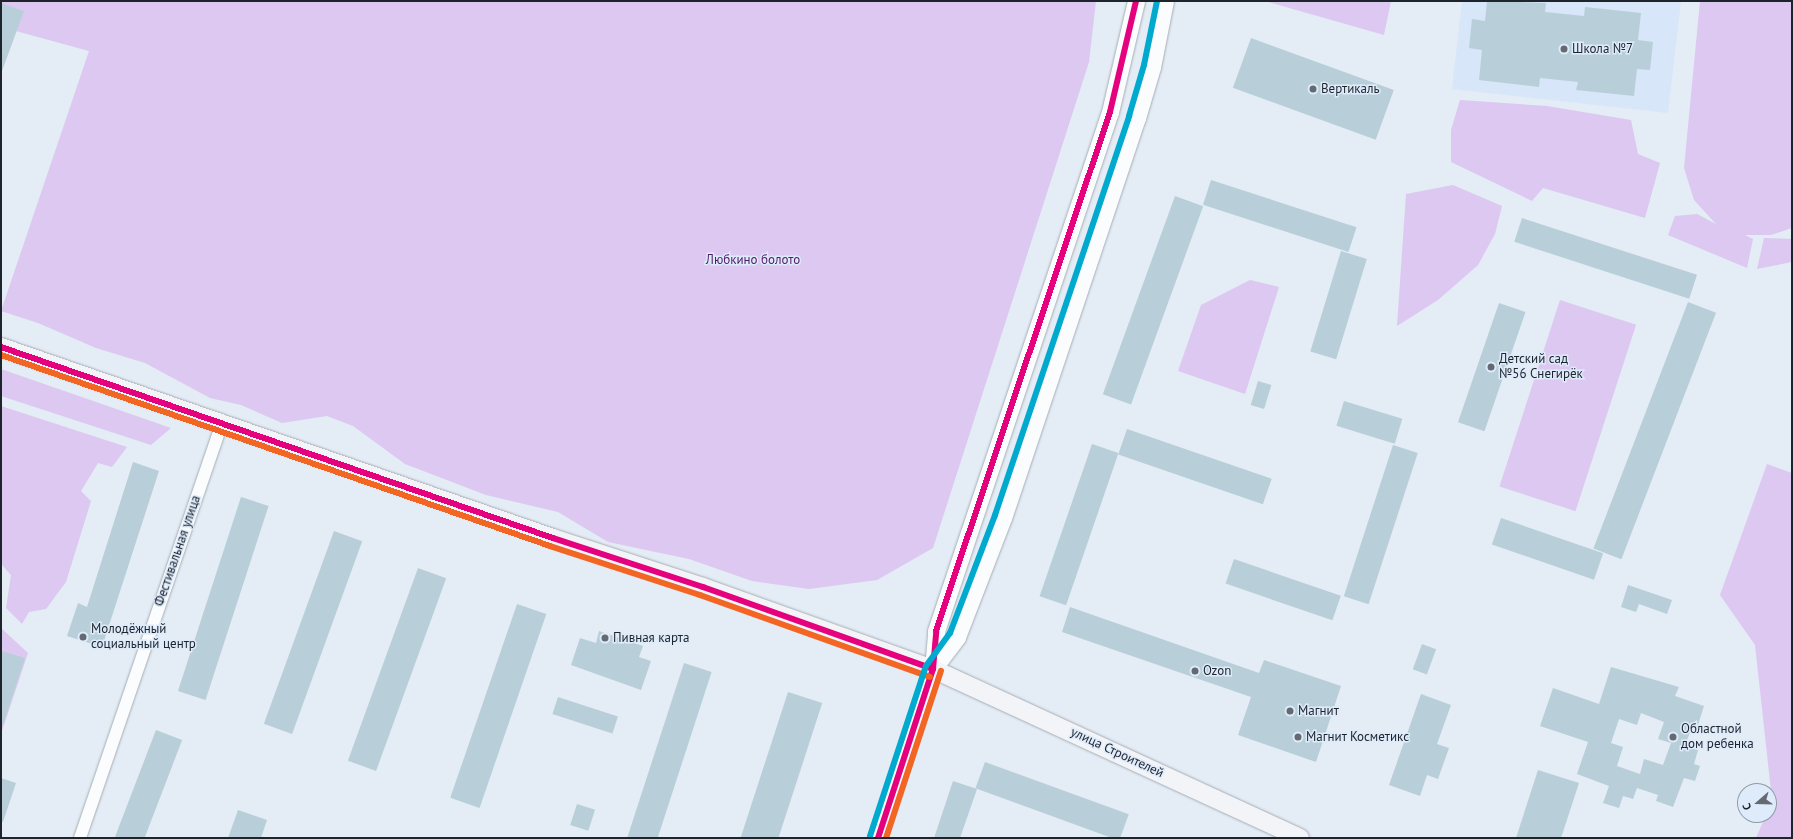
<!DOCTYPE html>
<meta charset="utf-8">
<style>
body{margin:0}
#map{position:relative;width:1793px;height:839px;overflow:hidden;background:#e4ecf5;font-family:"PT Sans",sans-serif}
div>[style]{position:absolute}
.built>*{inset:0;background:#d7e6f9}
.green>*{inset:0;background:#dcc8f0;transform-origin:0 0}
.building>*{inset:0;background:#b8cfd9;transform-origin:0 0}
.roads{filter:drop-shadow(0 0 1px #a6adb4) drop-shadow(0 0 1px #a6adb4)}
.minor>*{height:12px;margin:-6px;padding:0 6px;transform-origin:6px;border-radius:6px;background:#fbfcfe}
.tertiary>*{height:15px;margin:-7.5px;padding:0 7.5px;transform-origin:7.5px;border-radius:7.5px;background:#fbfcfe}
.secondary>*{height:17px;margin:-8.5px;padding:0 8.5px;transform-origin:8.5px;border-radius:8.5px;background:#fbfcfe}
.primary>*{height:18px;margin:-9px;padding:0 9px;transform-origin:9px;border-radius:9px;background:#f2f4f8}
.bus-1>*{height:6px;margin:-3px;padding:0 3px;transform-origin:3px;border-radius:3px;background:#e5007d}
.bus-2>*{height:6px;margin:-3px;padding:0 3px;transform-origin:3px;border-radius:3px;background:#f26522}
.bus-3>*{height:6px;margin:-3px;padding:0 3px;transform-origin:3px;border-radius:3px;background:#00a9ce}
.dots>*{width:11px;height:11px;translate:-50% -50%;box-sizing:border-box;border:2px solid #deebfb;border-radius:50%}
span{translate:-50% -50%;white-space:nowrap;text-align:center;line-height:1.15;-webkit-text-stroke:3px #deebfb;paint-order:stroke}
.poi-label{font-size:13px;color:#1e242b}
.left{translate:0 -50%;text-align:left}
.park-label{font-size:13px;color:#521b69}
.street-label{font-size:13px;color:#1e242b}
.frame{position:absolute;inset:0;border:2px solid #1e242b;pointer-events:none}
.north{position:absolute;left:1737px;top:783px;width:40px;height:40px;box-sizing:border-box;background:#deebfb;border:1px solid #919ba8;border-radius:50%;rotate:250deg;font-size:11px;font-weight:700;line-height:16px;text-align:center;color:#1e242b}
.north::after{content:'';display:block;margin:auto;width:14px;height:18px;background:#636a72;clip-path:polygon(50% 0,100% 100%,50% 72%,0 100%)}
</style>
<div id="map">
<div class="built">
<i style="clip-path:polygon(1462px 1px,1681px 1px,1668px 113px,1452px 89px)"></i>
</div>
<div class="green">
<i style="clip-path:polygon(1px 1px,1096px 1px,1089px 62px,933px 548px,877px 580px,809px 589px,752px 581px,689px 559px,608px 542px,558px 512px,486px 495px,405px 464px,353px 426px,327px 416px,282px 423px,241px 405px,210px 398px,145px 363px,96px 348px,38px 323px,1px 311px,89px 51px,1px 27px)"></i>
<i style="clip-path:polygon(1265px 1px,1391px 1px,1384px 35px)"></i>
<i style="clip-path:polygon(1700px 1px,1792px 1px,1792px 228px,1771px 235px,1745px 235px,1753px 239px,1747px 268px,1668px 235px,1675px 216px,1697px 214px,1716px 224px,1694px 200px,1684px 168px)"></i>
<i style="clip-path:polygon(1460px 100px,1547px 106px,1631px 120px,1638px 154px,1660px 163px,1645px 218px,1543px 188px,1532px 201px,1451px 162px,1451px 130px)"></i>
<i style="clip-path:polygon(1453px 185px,1502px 206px,1495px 234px,1478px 265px,1438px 300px,1397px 326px,1406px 194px)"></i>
<i style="clip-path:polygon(1764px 238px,1792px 239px,1792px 262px,1757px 269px)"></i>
<i style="clip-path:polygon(1250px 280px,1279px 287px,1245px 394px,1178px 371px,1201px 305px)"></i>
<i style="left:1560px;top:300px;width:80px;height:196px;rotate:18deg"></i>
<i style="clip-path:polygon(1px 369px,171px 428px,151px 445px,1px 396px)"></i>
<i style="clip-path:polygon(1px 406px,127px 447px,112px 467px,98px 463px,81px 491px,91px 501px,66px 582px,46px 609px,29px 612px,22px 624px,6px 608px,11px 575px,1px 564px)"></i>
<i style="clip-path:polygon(1767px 464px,1792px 473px,1792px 838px,1756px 838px,1766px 815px,1769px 815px,1772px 800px,1755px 645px,1720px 595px)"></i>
<i style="clip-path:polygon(1px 628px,28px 653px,1px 734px)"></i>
</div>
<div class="building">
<i style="clip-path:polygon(1487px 1px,1546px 3px,1545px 12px,1584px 16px,1585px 7px,1641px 13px,1638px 40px,1653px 42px,1650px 70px,1637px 69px,1634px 96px,1576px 90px,1578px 82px,1540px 78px,1539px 87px,1479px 80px,1482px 50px,1469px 48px,1472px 19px,1485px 21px)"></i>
<i style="clip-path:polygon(1px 3px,24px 11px,2px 71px,1px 71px)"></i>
<i style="left:1251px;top:38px;width:152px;height:53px;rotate:20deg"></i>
<i style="left:1211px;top:180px;width:153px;height:26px;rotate:18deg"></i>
<i style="left:1175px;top:196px;width:30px;height:211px;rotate:20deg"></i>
<i style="left:1522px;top:218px;width:184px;height:25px;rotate:18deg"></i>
<i style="left:1341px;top:251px;width:27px;height:105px;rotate:17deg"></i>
<i style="left:1688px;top:302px;width:30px;height:264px;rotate:21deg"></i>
<i style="left:1499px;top:303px;width:28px;height:126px;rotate:19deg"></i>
<i style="left:1258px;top:381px;width:14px;height:25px;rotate:17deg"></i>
<i style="left:1344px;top:401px;width:61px;height:26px;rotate:17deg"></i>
<i style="left:1127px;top:429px;width:153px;height:27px;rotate:19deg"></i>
<i style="left:1092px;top:444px;width:28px;height:161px;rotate:19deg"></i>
<i style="left:1393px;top:445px;width:26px;height:159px;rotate:18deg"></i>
<i style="clip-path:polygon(133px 462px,159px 471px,102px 647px,67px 636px,78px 603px,87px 607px)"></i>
<i style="left:241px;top:497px;width:29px;height:204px;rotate:18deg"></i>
<i style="left:1501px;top:518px;width:108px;height:28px;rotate:19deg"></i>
<i style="left:334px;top:531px;width:30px;height:205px;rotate:20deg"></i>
<i style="left:1234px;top:559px;width:113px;height:26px;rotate:19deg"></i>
<i style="left:418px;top:568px;width:30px;height:205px;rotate:20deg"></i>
<i style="clip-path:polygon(1628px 585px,1672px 600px,1667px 614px,1639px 604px,1636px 612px,1621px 607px)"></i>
<i style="left:517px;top:604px;width:31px;height:205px;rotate:19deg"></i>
<i style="clip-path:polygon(1070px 607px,1259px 673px,1264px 660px,1341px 686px,1316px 762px,1238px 735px,1251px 697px,1062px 632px)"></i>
<i style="clip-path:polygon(599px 631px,643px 646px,639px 657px,651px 661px,641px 690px,571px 665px,580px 638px,596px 643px)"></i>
<i style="left:1422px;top:644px;width:15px;height:27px;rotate:20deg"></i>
<i style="clip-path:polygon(1px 651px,25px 658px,3px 725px,1px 724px)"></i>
<i style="left:684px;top:663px;width:29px;height:185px;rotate:18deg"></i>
<i style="clip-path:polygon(evenodd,1611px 667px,1679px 687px,1675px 696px,1704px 706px,1698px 725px,1693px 724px,1685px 746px,1698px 750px,1694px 764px,1700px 766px,1695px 781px,1684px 778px,1673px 807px,1656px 801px,1658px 795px,1637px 788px,1633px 799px,1623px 796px,1619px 808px,1603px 803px,1609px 786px,1577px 774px,1588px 742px,1540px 726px,1553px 688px,1599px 704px,1611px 667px,1641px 713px,1664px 722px,1658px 739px,1671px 743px,1663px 765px,1644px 759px,1640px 774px,1617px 766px,1623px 747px,1611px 743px,1619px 719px,1637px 725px,1641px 713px)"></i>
<i style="left:788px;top:692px;width:36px;height:153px;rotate:18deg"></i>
<i style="clip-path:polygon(1421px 694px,1451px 705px,1437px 744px,1449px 748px,1438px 779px,1427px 775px,1420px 796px,1389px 785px)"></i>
<i style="left:558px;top:697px;width:63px;height:18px;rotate:18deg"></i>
<i style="left:156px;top:730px;width:28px;height:114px;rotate:21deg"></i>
<i style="left:985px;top:762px;width:153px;height:28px;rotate:20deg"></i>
<i style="clip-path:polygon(1538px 770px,1579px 783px,1561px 838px,1516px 838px)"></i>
<i style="clip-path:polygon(1px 778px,16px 783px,3px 822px,1px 821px)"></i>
<i style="clip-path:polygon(953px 781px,977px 789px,960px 838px,934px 838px)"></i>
<i style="left:577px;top:804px;width:19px;height:22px;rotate:18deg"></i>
<i style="clip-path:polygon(238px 810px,267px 820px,261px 838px,228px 838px)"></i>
</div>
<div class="roads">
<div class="minor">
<i style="left:80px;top:838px;width:439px;rotate:-71.1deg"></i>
</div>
<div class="tertiary">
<i style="left:878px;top:838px;width:178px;rotate:-72deg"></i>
</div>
<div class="secondary">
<i style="left:933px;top:669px;width:40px;rotate:-53deg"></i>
<i style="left:957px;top:637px;width:128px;rotate:-68.9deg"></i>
<i style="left:1003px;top:518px;width:422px;rotate:-71.5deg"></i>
<i style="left:1137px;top:118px;width:53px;rotate:-73.6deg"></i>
<i style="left:1152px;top:67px;width:67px;rotate:-78.9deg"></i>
<i style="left:933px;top:669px;width:38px;rotate:-85deg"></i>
<i style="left:936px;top:631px;width:547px;rotate:-71.47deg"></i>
<i style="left:1110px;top:112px;width:114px;rotate:-76.8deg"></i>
</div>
<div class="primary">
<i style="left:1px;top:347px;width:584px;rotate:19.09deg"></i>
<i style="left:553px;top:538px;width:158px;rotate:18.1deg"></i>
<i style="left:703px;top:587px;width:244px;rotate:19.6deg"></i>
<i style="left:933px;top:669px;width:404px;rotate:24.7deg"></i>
</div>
</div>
<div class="bus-1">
<i style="left:1px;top:347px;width:584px;rotate:19.09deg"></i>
<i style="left:553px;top:538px;width:158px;rotate:18.1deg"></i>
<i style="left:703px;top:587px;width:244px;rotate:19.6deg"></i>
<i style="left:878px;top:838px;width:178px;rotate:-72deg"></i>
<i style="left:933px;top:669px;width:38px;rotate:-85deg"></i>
<i style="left:936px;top:631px;width:547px;rotate:-71.47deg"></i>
<i style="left:1110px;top:112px;width:114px;rotate:-76.8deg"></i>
</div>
<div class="bus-2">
<i style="left:1px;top:355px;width:581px;rotate:19.18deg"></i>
<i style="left:550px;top:546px;width:158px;rotate:18.1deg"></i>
<i style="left:700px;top:595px;width:244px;rotate:19.6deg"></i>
<i style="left:886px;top:838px;width:176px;rotate:-71.8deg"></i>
</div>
<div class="bus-3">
<i style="left:870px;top:836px;width:179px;rotate:-71.8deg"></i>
<i style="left:926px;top:666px;width:41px;rotate:-54deg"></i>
<i style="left:950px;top:633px;width:126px;rotate:-69.1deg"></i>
<i style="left:995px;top:515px;width:421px;rotate:-71.4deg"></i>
<i style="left:1129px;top:116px;width:53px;rotate:-73.6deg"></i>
<i style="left:1144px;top:65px;width:65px;rotate:-78.5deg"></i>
</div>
<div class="dots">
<i style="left:1564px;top:49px;background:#636a72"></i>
<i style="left:1313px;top:89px;background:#636a72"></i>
<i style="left:1491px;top:367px;background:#636a72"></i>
<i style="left:83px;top:637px;background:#636a72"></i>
<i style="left:605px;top:638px;background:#636a72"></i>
<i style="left:1195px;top:671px;background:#636a72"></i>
<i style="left:1290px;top:711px;background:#636a72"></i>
<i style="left:1298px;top:737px;background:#636a72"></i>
<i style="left:1673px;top:737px;background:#636a72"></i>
</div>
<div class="poi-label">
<span class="left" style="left:1572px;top:49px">Школа №7</span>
<span class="left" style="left:1321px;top:89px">Вертикаль</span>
<span class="left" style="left:1499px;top:367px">Детский сад<br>№56 Снегирёк</span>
<span class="left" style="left:91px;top:637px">Молодёжный<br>социальный центр</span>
<span class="left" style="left:613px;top:638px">Пивная карта</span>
<span class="left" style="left:1203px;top:671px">Ozon</span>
<span class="left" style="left:1298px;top:711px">Магнит</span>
<span class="left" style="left:1681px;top:737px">Областной<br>дом ребенка</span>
<span class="left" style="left:1306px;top:737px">Магнит Косметикс</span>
</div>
<div class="park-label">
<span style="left:753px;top:260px">Любкино болото</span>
</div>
<div class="street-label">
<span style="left:178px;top:551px;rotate:-71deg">Фестивальная улица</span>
<span style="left:1117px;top:753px;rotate:25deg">улица Строителей</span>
</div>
<div class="frame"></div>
<div class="north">С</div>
</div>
